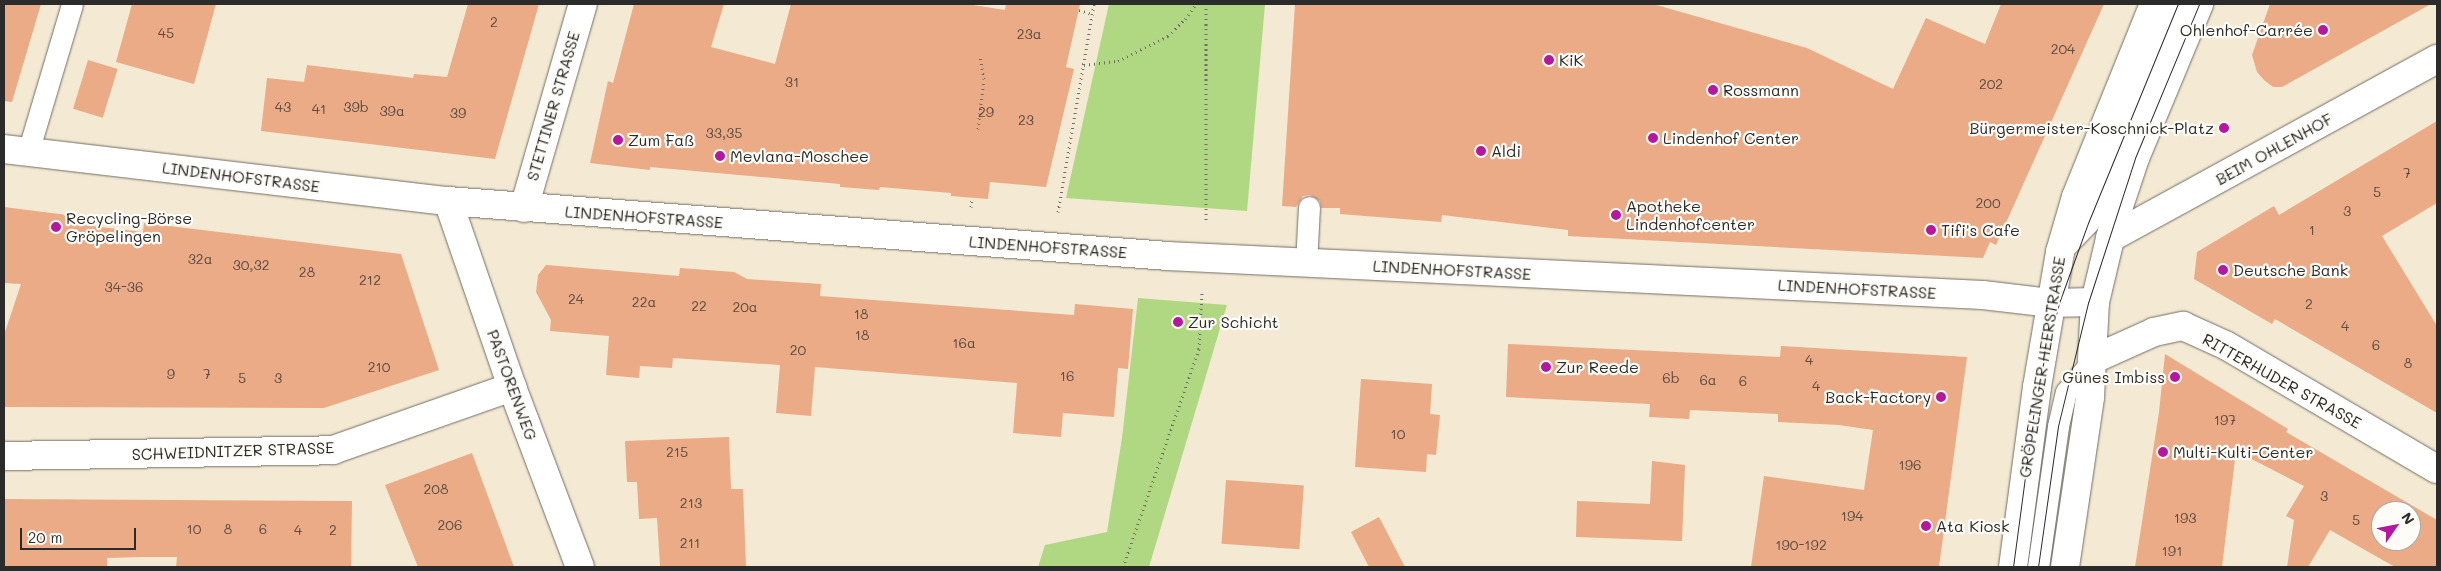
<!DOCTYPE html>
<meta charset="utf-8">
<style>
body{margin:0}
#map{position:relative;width:2441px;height:571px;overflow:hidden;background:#f4e9d3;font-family:Mali,sans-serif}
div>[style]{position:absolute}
.green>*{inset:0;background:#b0d781}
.building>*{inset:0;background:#eaab86;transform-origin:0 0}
.path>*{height:3px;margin-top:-1.5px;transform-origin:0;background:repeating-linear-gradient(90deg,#716e66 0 1px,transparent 0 5px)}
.roads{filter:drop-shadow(0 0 1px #716e66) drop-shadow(0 0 1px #716e66)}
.lane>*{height:21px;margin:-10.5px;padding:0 10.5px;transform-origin:10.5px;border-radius:10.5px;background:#fff}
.street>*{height:28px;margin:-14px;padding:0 14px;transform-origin:14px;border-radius:14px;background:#fff}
.secondary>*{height:28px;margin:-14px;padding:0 14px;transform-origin:14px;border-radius:14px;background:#fff}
.tram>*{height:1px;margin:-0.5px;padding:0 0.5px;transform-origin:0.5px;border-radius:0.5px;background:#2b2b2b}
.dots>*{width:14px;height:14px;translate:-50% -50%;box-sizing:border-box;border:2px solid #fdfcf7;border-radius:50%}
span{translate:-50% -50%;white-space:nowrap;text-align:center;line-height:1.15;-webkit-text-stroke:4.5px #fdfcf7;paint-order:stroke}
.number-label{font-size:14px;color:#5b4b42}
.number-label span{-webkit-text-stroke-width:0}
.poi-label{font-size:16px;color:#2b2b2b}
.right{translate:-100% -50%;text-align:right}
.left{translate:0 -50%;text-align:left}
.street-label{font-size:16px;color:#2b2b2b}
.frame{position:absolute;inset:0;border:5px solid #2b2b2b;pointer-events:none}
.north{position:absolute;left:2371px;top:501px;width:50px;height:50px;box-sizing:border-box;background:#fdfcf7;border:1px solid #a9a8a5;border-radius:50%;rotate:57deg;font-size:14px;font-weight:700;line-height:20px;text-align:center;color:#2b2b2b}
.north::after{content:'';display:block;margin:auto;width:18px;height:22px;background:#b5179e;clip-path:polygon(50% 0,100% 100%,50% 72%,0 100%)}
.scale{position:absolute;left:20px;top:528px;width:116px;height:22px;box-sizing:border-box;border:2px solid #2b2b2b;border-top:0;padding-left:6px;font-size:15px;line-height:18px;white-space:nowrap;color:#2b2b2b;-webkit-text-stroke:4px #fdfcf7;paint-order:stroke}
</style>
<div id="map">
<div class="green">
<i style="clip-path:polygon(1109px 4px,1265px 4px,1247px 211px,1066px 198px)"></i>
<i style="clip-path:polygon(1138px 298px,1227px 305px,1149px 567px,1038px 567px,1045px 545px,1107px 532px,1122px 438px)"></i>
</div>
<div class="building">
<i style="clip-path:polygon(4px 4px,41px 4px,12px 102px,4px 101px)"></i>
<i style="clip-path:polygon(132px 4px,216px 4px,194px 84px,116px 62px)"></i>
<i style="clip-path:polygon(468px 4px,539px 4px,495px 159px,261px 131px,267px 78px,304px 82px,307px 65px,413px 78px,414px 74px,447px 77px)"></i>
<i style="clip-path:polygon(634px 4px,724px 4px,711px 47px,775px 64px,791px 4px,967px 4px,1005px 10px,1006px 4px,1080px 4px,1066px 67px,1074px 69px,1046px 187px,990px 182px,988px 199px,951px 196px,951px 193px,880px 187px,879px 190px,840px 187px,840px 184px,650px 167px,650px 170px,590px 163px,608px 81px,613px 83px)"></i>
<i style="clip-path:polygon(1295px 4px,1653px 4px,1807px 48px,1893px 89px,1926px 18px,1985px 44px,2001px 4px,2104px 4px,1996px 245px,1990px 242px,1983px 258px,1568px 236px,1568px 230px,1442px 215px,1441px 222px,1340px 214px,1340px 208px,1321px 208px,1320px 201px,1310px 195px,1303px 196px,1296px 207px,1282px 206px)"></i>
<i style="clip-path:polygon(2270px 4px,2431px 4px,2282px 87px,2273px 87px,2264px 80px,2257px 72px,2252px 55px)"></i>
<i style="left:88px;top:60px;width:31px;height:51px;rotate:17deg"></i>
<i style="clip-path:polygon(2437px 121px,2437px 203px,2382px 236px,2437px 326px,2437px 413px,2275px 319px,2272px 324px,2194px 279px,2197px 252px,2274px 206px,2279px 215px)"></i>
<i style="clip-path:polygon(4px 207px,75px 216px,74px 224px,143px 232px,144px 223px,401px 254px,439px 370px,324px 408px,4px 407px,4px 335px,21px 284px,4px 283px)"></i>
<i style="clip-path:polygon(546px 265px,679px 276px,680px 268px,734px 272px,747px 279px,821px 284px,820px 296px,1074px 315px,1075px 304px,1133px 309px,1128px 369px,1118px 368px,1114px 417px,1063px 413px,1061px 437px,1013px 433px,1017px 383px,815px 367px,811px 416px,776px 413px,780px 365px,673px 358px,672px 368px,640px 366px,639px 378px,606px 375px,609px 336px,550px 331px,551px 320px,536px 292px,538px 275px)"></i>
<i style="clip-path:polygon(1508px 344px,1780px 357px,1781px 346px,1967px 357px,1939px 567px,1751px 567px,1764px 476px,1864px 490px,1873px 430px,1839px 425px,1778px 422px,1778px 414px,1690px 410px,1689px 419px,1649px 417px,1650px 404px,1506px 397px)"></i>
<i style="clip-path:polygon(evenodd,2165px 354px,2288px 429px,2286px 432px,2437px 520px,2437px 567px,2395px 567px,2330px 530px,2308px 567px,2287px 567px,2294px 520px,2286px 516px,2304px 486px,2236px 451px,2222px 567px,2135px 567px,2159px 412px,2165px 354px,2381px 511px,2411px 511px,2411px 541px,2381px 541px,2381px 511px)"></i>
<i style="clip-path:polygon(1361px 379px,1432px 384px,1430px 414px,1440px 415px,1436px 455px,1427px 454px,1426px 472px,1355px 467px)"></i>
<i style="clip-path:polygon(729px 437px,731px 489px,743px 489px,746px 567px,660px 566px,657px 518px,639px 519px,637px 482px,627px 482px,625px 441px)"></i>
<i style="clip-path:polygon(472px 453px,514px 567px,418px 567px,385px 485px)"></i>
<i style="clip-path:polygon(1652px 461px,1685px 465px,1682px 541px,1576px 537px,1577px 501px,1650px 504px)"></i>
<i style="left:1226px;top:480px;width:78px;height:64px;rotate:4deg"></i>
<i style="clip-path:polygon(4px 499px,352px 501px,351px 567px,176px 567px,177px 557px,142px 557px,107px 558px,107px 567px,4px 567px)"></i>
<i style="clip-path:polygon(1379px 517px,1405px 567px,1369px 567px,1351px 532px)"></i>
</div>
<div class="path">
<i style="left:1206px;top:4px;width:219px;rotate:90deg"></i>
<i style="left:1079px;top:10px;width:14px;rotate:17deg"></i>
<i style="left:1084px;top:65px;width:34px;rotate:-7deg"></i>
<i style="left:1118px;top:61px;width:56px;rotate:-26.6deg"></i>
<i style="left:1168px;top:36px;width:24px;rotate:-45deg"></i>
<i style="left:1185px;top:19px;width:19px;rotate:-54deg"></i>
<i style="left:978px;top:129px;width:50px;rotate:-83.2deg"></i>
<i style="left:984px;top:79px;width:22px;rotate:-100deg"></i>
<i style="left:971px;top:207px;width:9px;rotate:-84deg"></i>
<i style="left:1058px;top:212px;width:211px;rotate:-80.2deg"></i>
<i style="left:1123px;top:567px;width:231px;rotate:-70.8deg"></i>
<i style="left:1199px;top:349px;width:57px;rotate:-87deg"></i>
</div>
<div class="roads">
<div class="lane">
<i style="left:28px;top:152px;width:154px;rotate:-73.4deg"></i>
<i style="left:2060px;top:252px;width:40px;rotate:-46deg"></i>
<i style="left:2088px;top:223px;width:237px;rotate:-67.7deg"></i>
<i style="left:1306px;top:264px;width:57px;rotate:-87deg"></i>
<i style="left:2038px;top:567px;width:142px;rotate:-81.9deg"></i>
<i style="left:2058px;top:426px;width:35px;rotate:-77deg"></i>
<i style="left:2066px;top:392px;width:43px;rotate:-49.7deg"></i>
</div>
<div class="street">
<i style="left:4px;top:149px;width:447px;rotate:6.7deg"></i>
<i style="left:448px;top:201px;width:721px;rotate:4.37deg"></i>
<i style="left:1167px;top:256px;width:817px;rotate:2.74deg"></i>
<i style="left:1983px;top:295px;width:67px;rotate:6.8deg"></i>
<i style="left:2050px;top:303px;width:45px;rotate:-1.3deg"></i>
<i style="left:448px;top:201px;width:197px;rotate:71deg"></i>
<i style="left:512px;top:387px;width:192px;rotate:69.3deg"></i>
<i style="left:524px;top:208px;width:212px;rotate:-73.9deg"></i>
<i style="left:2110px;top:238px;width:373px;rotate:-28.7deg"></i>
<i style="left:2094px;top:359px;width:66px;rotate:-24.2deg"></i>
<i style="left:2154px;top:332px;width:30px;rotate:-12deg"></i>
<i style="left:2183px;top:326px;width:48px;rotate:24.4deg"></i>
<i style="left:2227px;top:346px;width:243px;rotate:30.4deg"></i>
<i style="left:4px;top:456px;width:329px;rotate:-1deg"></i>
<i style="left:333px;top:450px;width:190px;rotate:-19.4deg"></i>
</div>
<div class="secondary">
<i style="left:2013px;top:567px;width:182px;rotate:-82.4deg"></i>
<i style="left:2037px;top:387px;width:137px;rotate:-80.3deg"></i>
<i style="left:2060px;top:252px;width:57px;rotate:-73.8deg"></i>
<i style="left:2076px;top:197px;width:208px;rotate:-68deg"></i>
<i style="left:2065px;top:567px;width:172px;rotate:-81.6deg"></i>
<i style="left:2090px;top:397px;width:95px;rotate:-87deg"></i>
<i style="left:2095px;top:302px;width:86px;rotate:-76.6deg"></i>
<i style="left:2115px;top:218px;width:63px;rotate:-71.6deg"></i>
<i style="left:2135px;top:158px;width:167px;rotate:-67.4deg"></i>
</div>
</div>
<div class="tram">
<i style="left:2013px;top:567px;width:182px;rotate:-82.4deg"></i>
<i style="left:2037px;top:387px;width:87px;rotate:-75.3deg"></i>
<i style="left:2059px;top:303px;width:85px;rotate:-70.1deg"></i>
<i style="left:2088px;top:223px;width:237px;rotate:-67.7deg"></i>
<i style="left:2038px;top:567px;width:142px;rotate:-81.9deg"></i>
<i style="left:2058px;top:426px;width:127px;rotate:-76.3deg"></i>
<i style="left:2088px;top:303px;width:152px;rotate:-72deg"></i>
<i style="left:2135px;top:158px;width:167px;rotate:-67.4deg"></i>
</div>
<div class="dots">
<i style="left:2323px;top:30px;background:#b5179e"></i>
<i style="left:1549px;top:60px;background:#b5179e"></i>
<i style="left:1713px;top:90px;background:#b5179e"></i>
<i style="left:2224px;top:128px;background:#b5179e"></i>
<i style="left:1653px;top:138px;background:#b5179e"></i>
<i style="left:618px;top:140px;background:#b5179e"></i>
<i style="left:1481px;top:151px;background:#b5179e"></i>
<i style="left:720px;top:156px;background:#b5179e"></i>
<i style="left:1616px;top:215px;background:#b5179e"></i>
<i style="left:56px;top:227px;background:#b5179e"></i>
<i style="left:1931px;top:230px;background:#b5179e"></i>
<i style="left:2223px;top:270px;background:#b5179e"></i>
<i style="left:1178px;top:322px;background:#b5179e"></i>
<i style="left:1546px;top:367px;background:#b5179e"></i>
<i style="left:2175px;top:377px;background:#b5179e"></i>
<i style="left:1941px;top:397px;background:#b5179e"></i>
<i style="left:2163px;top:452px;background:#b5179e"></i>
<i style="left:1926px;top:526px;background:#b5179e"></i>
</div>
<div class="number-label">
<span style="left:494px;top:22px">2</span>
<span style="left:166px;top:33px">45</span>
<span style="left:1029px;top:34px">23a</span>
<span style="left:2063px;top:49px">204</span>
<span style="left:792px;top:82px">31</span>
<span style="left:1991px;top:84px">202</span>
<span style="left:283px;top:107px">43</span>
<span style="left:356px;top:107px">39b</span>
<span style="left:319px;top:109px">41</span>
<span style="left:392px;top:111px">39a</span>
<span style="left:986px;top:112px">29</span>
<span style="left:458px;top:113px">39</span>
<span style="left:1026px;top:120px">23</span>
<span style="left:724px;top:133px">33,35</span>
<span style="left:2407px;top:173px">7</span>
<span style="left:2377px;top:192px">5</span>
<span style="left:1988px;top:203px">200</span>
<span style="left:2347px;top:211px">3</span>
<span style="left:2312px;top:230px">1</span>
<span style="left:200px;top:259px">32a</span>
<span style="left:251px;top:265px">30,32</span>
<span style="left:307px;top:272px">28</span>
<span style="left:370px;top:280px">212</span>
<span style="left:124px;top:287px">34-36</span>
<span style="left:576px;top:299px">24</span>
<span style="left:644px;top:302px">22a</span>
<span style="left:2309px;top:304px">2</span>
<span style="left:699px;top:306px">22</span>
<span style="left:745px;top:307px">20a</span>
<span style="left:861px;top:314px">18</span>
<span style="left:2345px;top:326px">4</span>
<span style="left:862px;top:335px">18</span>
<span style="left:964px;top:343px">16a</span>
<span style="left:2376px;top:345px">6</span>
<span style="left:798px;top:350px">20</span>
<span style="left:1809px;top:360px">4</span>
<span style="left:2408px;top:363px">8</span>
<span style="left:379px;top:367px">210</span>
<span style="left:171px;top:374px">9</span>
<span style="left:207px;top:374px">7</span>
<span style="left:1067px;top:376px">16</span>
<span style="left:242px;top:378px">5</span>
<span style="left:278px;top:378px">3</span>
<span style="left:1671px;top:378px">6b</span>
<span style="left:1708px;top:380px">6a</span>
<span style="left:1743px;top:381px">6</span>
<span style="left:1816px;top:386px">4</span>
<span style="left:2225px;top:420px">197</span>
<span style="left:1398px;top:434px">10</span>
<span style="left:677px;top:452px">215</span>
<span style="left:1910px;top:465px">196</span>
<span style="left:436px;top:489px">208</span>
<span style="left:2324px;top:496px">3</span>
<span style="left:691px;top:503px">213</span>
<span style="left:1852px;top:516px">194</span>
<span style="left:2185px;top:518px">193</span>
<span style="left:2356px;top:520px">5</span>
<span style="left:450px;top:525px">206</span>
<span style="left:194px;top:529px">10</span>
<span style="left:228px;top:529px">8</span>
<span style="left:263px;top:529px">6</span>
<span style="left:298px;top:530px">4</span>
<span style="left:333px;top:530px">2</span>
<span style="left:690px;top:543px">211</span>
<span style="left:1801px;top:545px">190-192</span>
<span style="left:2172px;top:551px">191</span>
</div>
<div class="poi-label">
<span class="right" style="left:2313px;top:30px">Ohlenhof-Carrée</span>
<span class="left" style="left:1559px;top:60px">KiK</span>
<span class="left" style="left:1723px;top:90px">Rossmann</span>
<span class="right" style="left:2214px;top:128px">Bürgermeister-Koschnick-Platz</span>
<span class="left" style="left:1663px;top:138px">Lindenhof Center</span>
<span class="left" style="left:628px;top:140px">Zum Faß</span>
<span class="left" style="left:1491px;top:151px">Aldi</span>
<span class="left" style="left:730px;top:156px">Mevlana-Moschee</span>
<span class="left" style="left:1626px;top:215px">Apotheke<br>Lindenhofcenter</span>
<span class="left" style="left:66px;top:227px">Recycling-Börse<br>Gröpelingen</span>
<span class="left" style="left:1941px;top:230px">Tifi's Cafe</span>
<span class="left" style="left:2233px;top:270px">Deutsche Bank</span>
<span class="left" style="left:1188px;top:322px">Zur Schicht</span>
<span class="left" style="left:1556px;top:367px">Zur Reede</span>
<span class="right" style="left:2165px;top:377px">Günes Imbiss</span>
<span class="right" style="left:1931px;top:397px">Back-Factory</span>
<span class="left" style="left:2173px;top:452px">Multi-Kulti-Center</span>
<span class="left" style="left:1936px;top:526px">Ata Kiosk</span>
</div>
<div class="street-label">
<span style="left:553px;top:106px;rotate:-74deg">STETTINER STRASSE</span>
<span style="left:2274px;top:149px;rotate:-29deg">BEIM OHLENHOF</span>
<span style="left:241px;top:177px;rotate:7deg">LINDENHOFSTRASSE</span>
<span style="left:644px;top:217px;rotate:4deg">LINDENHOFSTRASSE</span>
<span style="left:1048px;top:247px;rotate:4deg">LINDENHOFSTRASSE</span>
<span style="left:1452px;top:270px;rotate:3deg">LINDENHOFSTRASSE</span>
<span style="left:1857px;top:289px;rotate:3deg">LINDENHOFSTRASSE</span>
<span style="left:2042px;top:367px;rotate:-81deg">GRÖPELINGER HEERSTRASSE</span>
<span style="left:2282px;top:381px;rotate:29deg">RITTERHUDER STRASSE</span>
<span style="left:512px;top:385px;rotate:70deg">PASTORENWEG</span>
<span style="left:233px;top:451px;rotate:-2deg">SCHWEIDNITZER STRASSE</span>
</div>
<div class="frame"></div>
<div class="north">N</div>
<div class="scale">20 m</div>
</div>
